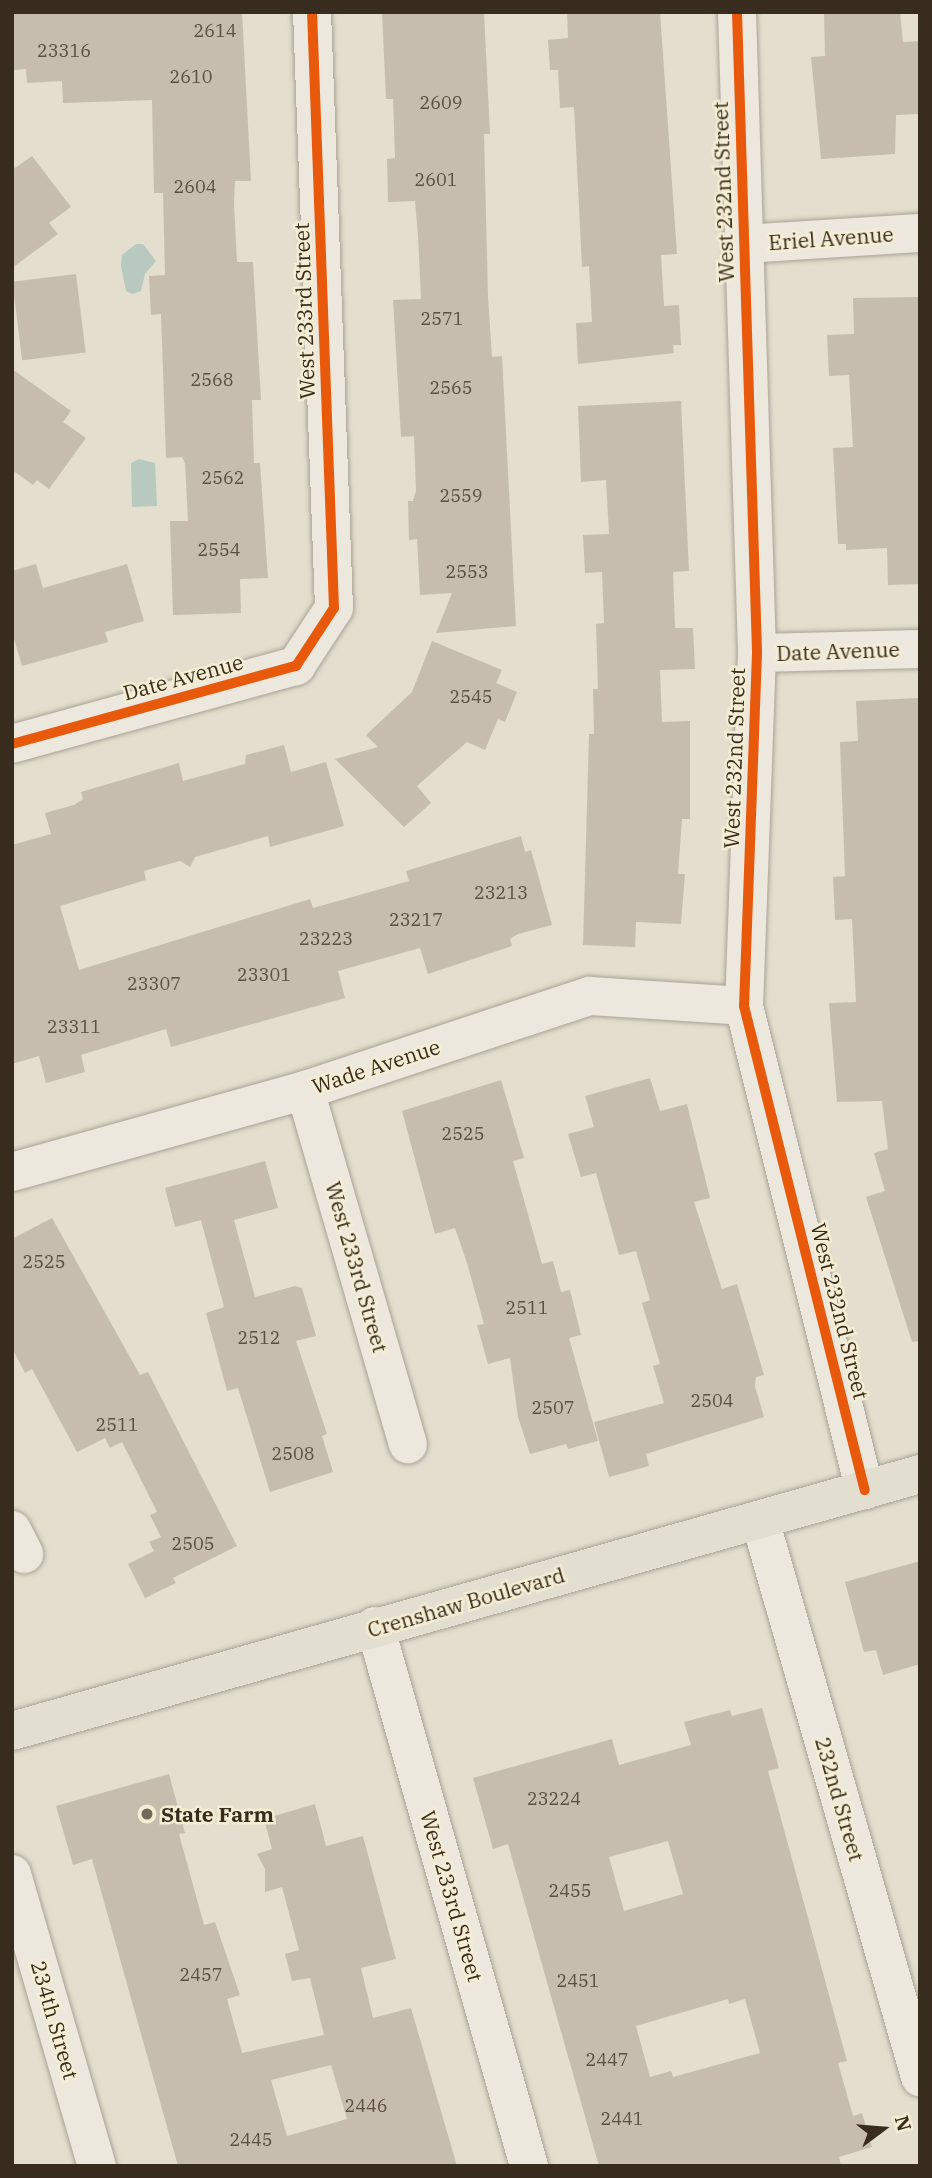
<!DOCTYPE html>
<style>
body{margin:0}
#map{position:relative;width:932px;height:2178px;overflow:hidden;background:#e3decd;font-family:"IBM Plex Serif",serif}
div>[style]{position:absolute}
.water>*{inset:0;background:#b8c9c0}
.building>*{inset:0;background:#c7bdae;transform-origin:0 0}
.roads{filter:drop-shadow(0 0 2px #a8a396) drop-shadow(0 0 2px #a8a396)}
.minor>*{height:38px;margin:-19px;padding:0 19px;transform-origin:19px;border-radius:19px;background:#ece8de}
.major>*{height:38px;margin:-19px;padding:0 19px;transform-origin:19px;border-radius:19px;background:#e3dfd0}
.cycleway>*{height:10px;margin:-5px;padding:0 5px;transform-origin:5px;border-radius:5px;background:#e8590c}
.dots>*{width:19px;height:19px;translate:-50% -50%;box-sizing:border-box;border:4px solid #f5edd3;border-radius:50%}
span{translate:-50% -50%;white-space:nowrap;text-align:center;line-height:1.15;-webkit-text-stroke:5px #f5edd3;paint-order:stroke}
.number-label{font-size:18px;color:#5b5042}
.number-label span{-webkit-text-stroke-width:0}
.street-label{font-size:21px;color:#372c1e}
.poi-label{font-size:21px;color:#372c1e;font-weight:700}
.left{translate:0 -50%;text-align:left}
.frame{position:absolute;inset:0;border:14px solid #372c1e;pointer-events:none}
.north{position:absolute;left:848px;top:2094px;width:70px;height:70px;-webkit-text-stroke:5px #f5edd3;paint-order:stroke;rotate:74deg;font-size:19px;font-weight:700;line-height:28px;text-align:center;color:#372c1e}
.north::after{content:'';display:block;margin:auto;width:24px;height:32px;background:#372c1e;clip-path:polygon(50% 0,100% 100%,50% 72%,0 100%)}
</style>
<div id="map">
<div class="water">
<i style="clip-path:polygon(136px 244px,143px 244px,156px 261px,145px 274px,141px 291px,132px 294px,126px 291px,121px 266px,122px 255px)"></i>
<i style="clip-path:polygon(139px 459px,155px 463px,157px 506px,132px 507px,131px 463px)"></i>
</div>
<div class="building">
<i style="clip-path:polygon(12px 12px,242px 12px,251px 181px,235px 181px,234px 204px,237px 262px,253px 262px,261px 400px,252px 400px,254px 463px,260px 463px,268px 578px,240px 579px,241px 613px,173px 615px,170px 521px,188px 521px,185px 463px,182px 457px,166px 458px,161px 314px,151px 315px,149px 276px,165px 275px,163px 193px,154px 193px,152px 100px,63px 103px,62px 81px,27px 83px,26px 69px,12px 70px)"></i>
<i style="clip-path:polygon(382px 12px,484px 12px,490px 134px,484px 134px,488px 297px,492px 357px,502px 356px,516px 626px,436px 633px,452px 593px,420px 595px,417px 539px,409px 540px,408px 501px,413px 501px,416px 491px,414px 436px,401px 437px,393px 300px,421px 299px,418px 236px,415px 201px,388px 202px,387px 159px,395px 158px,393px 99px,386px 99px)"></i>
<i style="clip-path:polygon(567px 12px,660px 12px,677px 254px,661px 255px,664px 306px,679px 305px,681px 345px,673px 345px,674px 353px,578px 364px,576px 323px,592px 322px,589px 266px,582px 267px,574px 107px,560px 108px,558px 70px,550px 70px,548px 40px,568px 38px)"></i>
<i style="clip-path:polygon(824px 12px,900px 12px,903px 42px,920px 41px,920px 114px,896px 115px,895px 154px,821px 159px,811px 57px,825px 56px)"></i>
<i style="clip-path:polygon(32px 156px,71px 207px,49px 223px,58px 234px,12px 268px,12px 170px)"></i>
<i style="left:76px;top:274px;width:79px;height:64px;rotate:83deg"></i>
<i style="clip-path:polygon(920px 297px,920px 584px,888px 585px,887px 548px,846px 550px,846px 544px,838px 544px,833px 448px,853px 447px,849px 375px,829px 376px,827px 335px,854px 334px,853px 298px)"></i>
<i style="clip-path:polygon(12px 369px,71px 411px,63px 422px,86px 438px,49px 489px,37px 480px,33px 485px,12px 470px)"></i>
<i style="clip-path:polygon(681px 401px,689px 571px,673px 572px,675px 628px,693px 628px,695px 669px,660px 670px,662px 722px,690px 721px,690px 819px,682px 819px,678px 874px,685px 874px,681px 924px,636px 922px,635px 947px,583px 945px,589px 734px,594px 734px,593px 689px,598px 689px,596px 624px,604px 623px,602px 572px,585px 573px,583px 535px,609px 534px,606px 480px,581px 482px,578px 406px)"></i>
<i style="clip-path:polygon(36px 564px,43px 588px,127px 564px,144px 621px,105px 632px,108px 642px,22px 666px,12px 632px,12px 571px)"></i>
<i style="clip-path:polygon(432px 641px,502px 670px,496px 683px,517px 692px,505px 722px,498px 719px,485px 750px,467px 742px,417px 786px,431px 803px,404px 827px,335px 759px,378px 747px,366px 735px,412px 692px)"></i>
<i style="clip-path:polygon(920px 698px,920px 1341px,912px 1342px,866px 1197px,885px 1191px,874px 1153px,888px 1149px,882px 1101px,837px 1102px,829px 1003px,856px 1002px,852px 919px,835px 920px,833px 877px,845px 876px,840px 742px,858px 741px,856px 701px)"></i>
<i style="clip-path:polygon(284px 745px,291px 772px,326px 762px,344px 826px,270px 847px,268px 836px,195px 857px,190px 867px,180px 861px,144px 871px,146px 880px,60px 906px,79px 970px,310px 899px,313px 908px,409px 881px,406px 871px,521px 836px,525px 852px,531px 850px,552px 925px,518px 934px,510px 939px,512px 946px,428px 974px,420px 948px,338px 971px,345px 998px,171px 1047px,166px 1029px,81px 1055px,85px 1072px,46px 1083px,39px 1056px,12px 1064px,12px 845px,51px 834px,45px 813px,74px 805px,83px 799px,81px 792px,179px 763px,183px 781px,245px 764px,246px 755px)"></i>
<i style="clip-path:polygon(650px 1078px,660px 1111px,687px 1104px,710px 1198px,694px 1202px,722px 1289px,737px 1284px,764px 1375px,756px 1377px,755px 1386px,764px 1417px,646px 1454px,649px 1466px,609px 1477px,594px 1422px,664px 1403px,653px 1366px,660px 1364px,642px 1303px,650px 1300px,636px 1251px,619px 1255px,596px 1173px,581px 1177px,568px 1134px,594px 1127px,585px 1096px)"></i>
<i style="clip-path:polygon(501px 1080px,524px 1158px,513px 1161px,542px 1264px,553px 1261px,561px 1292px,570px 1290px,581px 1335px,569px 1338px,598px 1441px,568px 1449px,566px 1444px,530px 1454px,518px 1417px,510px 1358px,488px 1364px,477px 1325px,484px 1324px,467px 1263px,455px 1228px,435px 1234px,402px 1111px)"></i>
<i style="clip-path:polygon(265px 1161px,278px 1208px,234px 1220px,255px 1297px,295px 1286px,302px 1288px,316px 1336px,296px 1341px,327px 1434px,322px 1436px,333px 1472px,270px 1492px,238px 1388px,227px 1391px,206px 1313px,224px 1307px,201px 1220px,175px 1227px,165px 1188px)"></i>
<i style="clip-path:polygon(52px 1218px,140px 1375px,148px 1372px,237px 1546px,173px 1578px,176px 1583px,145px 1598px,128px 1564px,154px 1551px,149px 1542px,161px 1537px,150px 1515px,157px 1512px,122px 1442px,110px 1448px,105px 1438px,77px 1452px,32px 1369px,25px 1373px,12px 1348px,12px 1239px)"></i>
<i style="clip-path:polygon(920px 1561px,920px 1664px,883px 1675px,876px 1650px,864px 1652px,845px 1582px)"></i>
<i style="clip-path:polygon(evenodd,762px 1708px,779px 1768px,768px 1771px,847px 2061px,838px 2063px,853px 2116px,862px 2113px,872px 2147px,839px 2157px,841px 2166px,599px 2166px,508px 1844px,493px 1849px,473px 1778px,612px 1739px,619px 1765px,691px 1745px,684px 1722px,730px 1710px,732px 1716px,762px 1708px,668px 1841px,683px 1894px,624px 1911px,609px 1857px,668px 1841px,762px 1708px,728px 1999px,729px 2004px,745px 1999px,760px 2053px,673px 2077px,671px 2071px,650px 2077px,636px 2026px,728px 1999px)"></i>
<i style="clip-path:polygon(evenodd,169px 1774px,185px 1833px,179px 1834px,204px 1925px,215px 1922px,240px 1995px,227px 1999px,242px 2053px,324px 2035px,310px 1978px,292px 1981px,285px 1954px,299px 1950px,282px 1887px,265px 1892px,265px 1869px,257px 1854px,272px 1849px,264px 1819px,315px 1804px,326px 1846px,363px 1836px,396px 1959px,361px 1968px,373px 2018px,411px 2008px,457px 2166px,178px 2166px,92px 1859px,73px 1865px,56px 1806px,169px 1774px,331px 2065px,347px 2119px,287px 2136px,271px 2080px,331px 2065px)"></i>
</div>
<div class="roads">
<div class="minor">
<i style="left:737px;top:12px;width:641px;rotate:88.21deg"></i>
<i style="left:757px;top:653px;width:353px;rotate:92.1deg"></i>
<i style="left:744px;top:1006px;width:499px;rotate:76deg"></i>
<i style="left:743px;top:244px;width:177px;rotate:-3.6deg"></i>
<i style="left:757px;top:653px;width:163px;rotate:-1.4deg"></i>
<i style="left:12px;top:744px;width:295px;rotate:-15.4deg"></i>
<i style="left:296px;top:666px;width:69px;rotate:-56.8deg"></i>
<i style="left:334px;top:608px;width:596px;rotate:-92.11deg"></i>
<i style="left:305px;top:1090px;width:369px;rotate:73.8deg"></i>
<i style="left:12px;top:1172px;width:304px;rotate:-15.6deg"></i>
<i style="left:305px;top:1090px;width:300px;rotate:-18.3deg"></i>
<i style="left:590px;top:996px;width:154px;rotate:3.7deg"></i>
<i style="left:760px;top:1520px;width:580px;rotate:73.97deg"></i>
<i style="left:12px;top:1530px;width:27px;rotate:63deg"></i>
<i style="left:375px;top:1626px;width:562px;rotate:74.08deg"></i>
<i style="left:12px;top:1874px;width:304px;rotate:73.8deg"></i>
</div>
<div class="major">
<i style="left:12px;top:1731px;width:944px;rotate:-15.8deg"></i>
</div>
</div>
<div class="cycleway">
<i style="left:737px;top:12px;width:641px;rotate:88.21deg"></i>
<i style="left:757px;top:653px;width:353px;rotate:92.1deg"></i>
<i style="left:744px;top:1006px;width:499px;rotate:76deg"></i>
<i style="left:12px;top:744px;width:295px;rotate:-15.4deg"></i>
<i style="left:296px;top:666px;width:69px;rotate:-56.8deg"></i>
<i style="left:334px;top:608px;width:596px;rotate:-92.11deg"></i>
</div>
<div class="dots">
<i style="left:147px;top:1814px;background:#736a5b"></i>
</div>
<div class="number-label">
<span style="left:215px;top:31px">2614</span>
<span style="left:64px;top:51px">23316</span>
<span style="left:191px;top:77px">2610</span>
<span style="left:441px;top:103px">2609</span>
<span style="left:436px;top:180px">2601</span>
<span style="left:195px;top:187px">2604</span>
<span style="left:442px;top:319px">2571</span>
<span style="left:212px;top:380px">2568</span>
<span style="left:451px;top:388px">2565</span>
<span style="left:223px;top:478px">2562</span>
<span style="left:461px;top:496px">2559</span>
<span style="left:219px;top:550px">2554</span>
<span style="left:467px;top:572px">2553</span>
<span style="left:471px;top:697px">2545</span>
<span style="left:501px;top:893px">23213</span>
<span style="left:416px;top:920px">23217</span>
<span style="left:326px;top:939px">23223</span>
<span style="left:264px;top:975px">23301</span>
<span style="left:154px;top:984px">23307</span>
<span style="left:74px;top:1027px">23311</span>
<span style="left:463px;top:1134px">2525</span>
<span style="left:44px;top:1262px">2525</span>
<span style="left:527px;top:1308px">2511</span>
<span style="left:259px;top:1338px">2512</span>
<span style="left:712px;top:1401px">2504</span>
<span style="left:553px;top:1408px">2507</span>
<span style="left:117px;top:1425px">2511</span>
<span style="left:293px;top:1454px">2508</span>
<span style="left:193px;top:1544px">2505</span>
<span style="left:554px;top:1799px">23224</span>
<span style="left:570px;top:1891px">2455</span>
<span style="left:201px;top:1975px">2457</span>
<span style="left:578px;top:1981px">2451</span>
<span style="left:607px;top:2060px">2447</span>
<span style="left:366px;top:2106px">2446</span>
<span style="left:622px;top:2119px">2441</span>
<span style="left:251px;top:2140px">2445</span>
</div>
<div class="street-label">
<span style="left:723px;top:192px;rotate:-92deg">West 232nd Street</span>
<span style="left:831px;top:238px;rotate:-4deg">Eriel Avenue</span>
<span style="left:304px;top:311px;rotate:-92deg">West 233rd Street</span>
<span style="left:838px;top:651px;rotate:-2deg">Date Avenue</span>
<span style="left:183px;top:677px;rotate:-15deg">Date Avenue</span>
<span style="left:734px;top:758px;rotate:-88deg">West 232nd Street</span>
<span style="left:376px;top:1066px;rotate:-18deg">Wade Avenue</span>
<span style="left:357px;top:1267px;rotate:74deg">West 233rd Street</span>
<span style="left:840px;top:1311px;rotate:76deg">West 232nd Street</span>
<span style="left:466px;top:1602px;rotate:-16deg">Crenshaw Boulevard</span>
<span style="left:840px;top:1799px;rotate:74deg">232nd Street</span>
<span style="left:452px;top:1896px;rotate:74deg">West 233rd Street</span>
<span style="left:55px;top:2020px;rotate:74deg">234th Street</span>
</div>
<div class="poi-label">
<span class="left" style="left:161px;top:1814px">State Farm</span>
</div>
<div class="frame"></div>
<div class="north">N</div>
</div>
